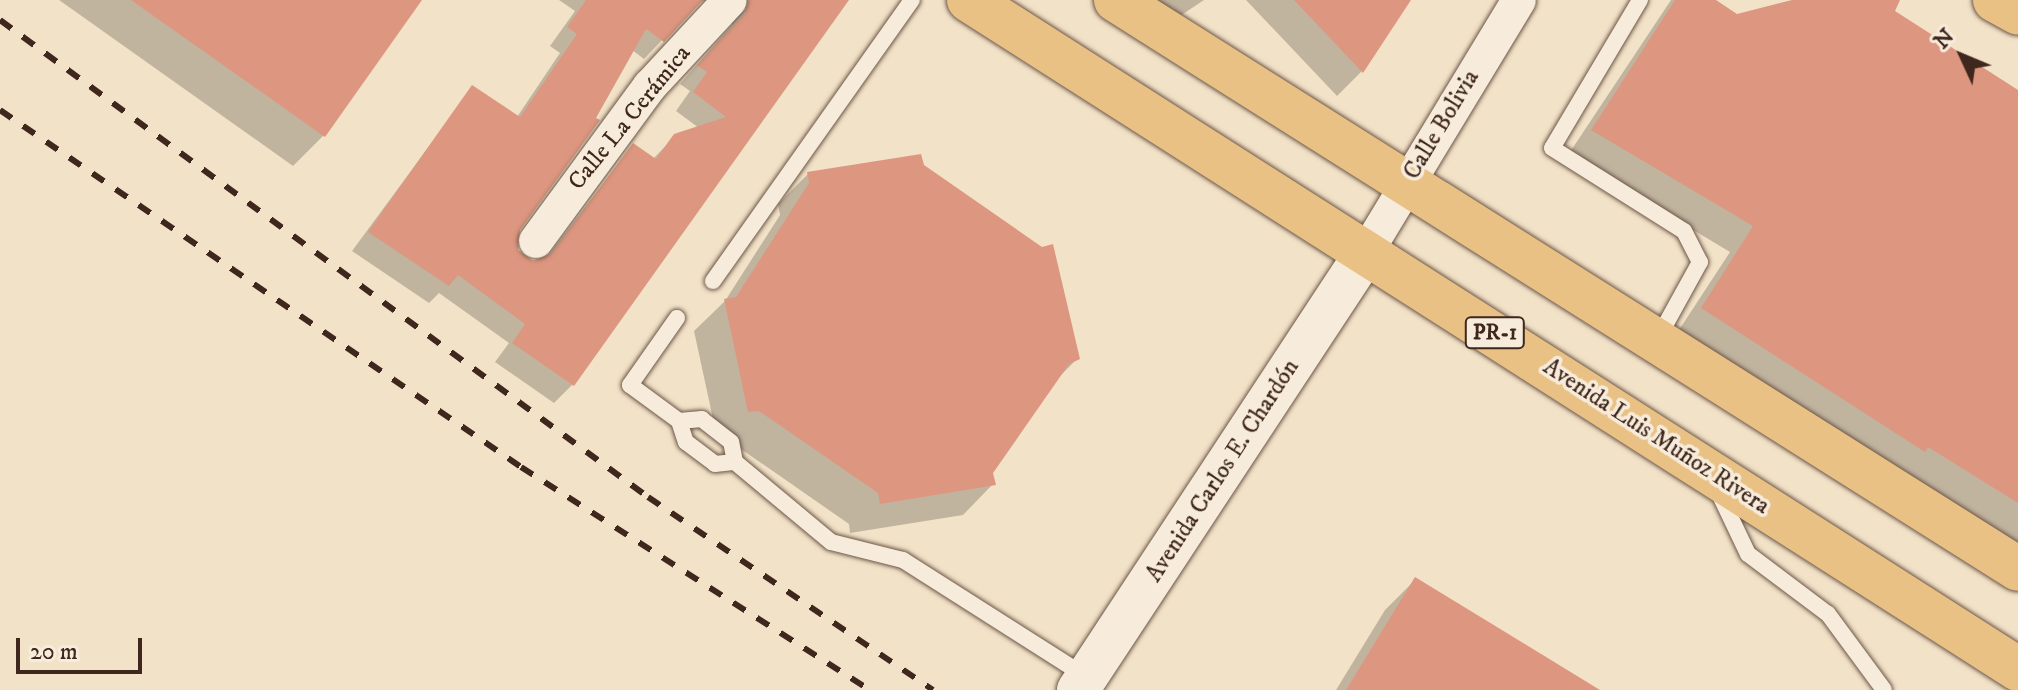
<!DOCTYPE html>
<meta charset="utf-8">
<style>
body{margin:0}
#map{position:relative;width:2018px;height:690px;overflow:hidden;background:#f2e2c7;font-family:"IM FELL DW Pica",serif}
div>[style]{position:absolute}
.shadow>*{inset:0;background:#0003}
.building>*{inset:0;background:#dd967f}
.roads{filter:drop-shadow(0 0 2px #6c5648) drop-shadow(0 0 2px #6c5648)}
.service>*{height:16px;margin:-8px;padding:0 8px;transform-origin:8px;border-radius:8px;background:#f7ecdb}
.minor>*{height:34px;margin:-17px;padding:0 17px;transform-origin:17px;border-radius:17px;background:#f7ecdb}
.tertiary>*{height:42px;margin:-21px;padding:0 21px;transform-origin:21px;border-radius:21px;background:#f7ecdb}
.primary>*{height:44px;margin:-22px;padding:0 22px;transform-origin:22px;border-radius:22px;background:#e9c184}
.rail>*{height:6px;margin-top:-3px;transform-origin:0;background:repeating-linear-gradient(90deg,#3f271d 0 14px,transparent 0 28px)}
span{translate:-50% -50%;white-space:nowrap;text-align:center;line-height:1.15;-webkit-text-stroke:7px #f7ecdb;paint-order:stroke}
.shield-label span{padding:2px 6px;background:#f7ecdb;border:2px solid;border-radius:6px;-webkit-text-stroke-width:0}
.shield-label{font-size:22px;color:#3f271d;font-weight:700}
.street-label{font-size:24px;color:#3f271d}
.north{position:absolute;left:1922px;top:16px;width:80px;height:80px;-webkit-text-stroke:6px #f7ecdb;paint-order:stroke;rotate:314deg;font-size:22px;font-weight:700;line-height:32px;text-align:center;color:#3f271d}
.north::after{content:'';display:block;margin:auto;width:28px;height:36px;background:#3f271d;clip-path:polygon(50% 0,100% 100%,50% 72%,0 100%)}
.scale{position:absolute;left:16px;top:638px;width:126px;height:36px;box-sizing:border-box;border:4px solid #3f271d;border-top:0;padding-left:10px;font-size:24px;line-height:28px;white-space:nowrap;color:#3f271d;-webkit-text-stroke:6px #f7ecdb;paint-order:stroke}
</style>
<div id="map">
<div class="shadow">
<i style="clip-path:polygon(59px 0,420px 0,323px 136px,293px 166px)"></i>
<i style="clip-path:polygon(559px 0,707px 0,697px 3px,644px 59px,632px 50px,518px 228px,515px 249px,524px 259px,543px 262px,633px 145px,653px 159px,675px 136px,699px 128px,676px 111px,690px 91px,680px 84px,732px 25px,726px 4px,719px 0,845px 0,572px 385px,554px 403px,495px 362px,509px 343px,439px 293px,429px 303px,352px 251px,472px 88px,517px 117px,560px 53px,550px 46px,575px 11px)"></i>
<i style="clip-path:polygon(1155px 0,1204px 0,1180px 16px)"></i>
<i style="clip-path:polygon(1246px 0,1409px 0,1361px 72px,1337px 96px)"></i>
<i style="clip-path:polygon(1671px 0,1712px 0,1737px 16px,1800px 0,1877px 0,2018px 92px,2018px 543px,1677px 333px,1730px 252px,1568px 155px)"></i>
<i style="clip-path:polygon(922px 166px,1078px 358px,1052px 384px,991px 472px,993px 484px,963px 515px,850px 533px,849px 524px,728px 440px,718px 442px,694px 331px,725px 301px,780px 215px,778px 204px,808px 174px)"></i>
<i style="clip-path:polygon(1415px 580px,1596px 690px,1336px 690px,1385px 610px)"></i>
</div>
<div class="building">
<i style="clip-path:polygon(131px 0,422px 0,325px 137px)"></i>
<i style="clip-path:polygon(586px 0,703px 0,664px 42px,646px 29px,596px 118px,600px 120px,520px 230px,518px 250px,533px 261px,552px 253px,633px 143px,656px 159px,674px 134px,726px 117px,693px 92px,707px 72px,697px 65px,745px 14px,749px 0,849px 0,574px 386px,512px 343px,525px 324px,458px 275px,449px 286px,368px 232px,472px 85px,520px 117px,577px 34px,567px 27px)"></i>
<i style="clip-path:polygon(1294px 0,1411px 0,1363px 73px)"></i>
<i style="clip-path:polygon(1675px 0,1716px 0,1737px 14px,1792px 0,1900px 0,1895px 11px,2018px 90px,2018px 503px,1928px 447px,1925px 452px,1701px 308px,1753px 226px,1591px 130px)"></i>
<i style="clip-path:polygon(921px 154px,924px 165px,1042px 247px,1053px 244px,1080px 359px,1069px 364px,993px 473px,996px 485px,880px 504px,878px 493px,759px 411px,748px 412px,724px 299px,736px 297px,809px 183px,807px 172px)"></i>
<i style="clip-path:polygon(1415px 577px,1600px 690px,1346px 690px)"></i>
</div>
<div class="roads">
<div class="service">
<i style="left:1640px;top:0;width:172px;rotate:120.7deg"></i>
<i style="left:1552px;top:148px;width:156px;rotate:32.2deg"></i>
<i style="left:1684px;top:231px;width:35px;rotate:63deg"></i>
<i style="left:1700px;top:262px;width:89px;rotate:118.9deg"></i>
<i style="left:713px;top:281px;width:344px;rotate:-54.7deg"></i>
<i style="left:677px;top:318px;width:82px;rotate:125deg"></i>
<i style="left:630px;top:385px;width:61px;rotate:36.3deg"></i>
<i style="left:679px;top:421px;width:22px;rotate:72deg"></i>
<i style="left:686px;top:442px;width:36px;rotate:37deg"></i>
<i style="left:715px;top:464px;width:20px;rotate:-6deg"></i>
<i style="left:735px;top:462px;width:20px;rotate:-101deg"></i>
<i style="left:731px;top:442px;width:37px;rotate:-142deg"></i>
<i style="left:702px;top:419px;width:23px;rotate:175deg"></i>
<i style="left:735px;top:462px;width:125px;rotate:39.8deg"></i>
<i style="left:831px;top:542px;width:74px;rotate:14deg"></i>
<i style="left:903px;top:560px;width:216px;rotate:32.5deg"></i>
<i style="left:1717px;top:489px;width:72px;rotate:64.5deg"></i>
<i style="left:1748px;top:554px;width:100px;rotate:36.9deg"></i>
<i style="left:1828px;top:614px;width:94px;rotate:53.6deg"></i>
</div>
<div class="minor">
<i style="left:536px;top:241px;width:192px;rotate:-53.7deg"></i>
<i style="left:650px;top:86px;width:117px;rotate:-47.1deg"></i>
<i style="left:1367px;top:251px;width:293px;rotate:-58.8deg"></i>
</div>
<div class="tertiary">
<i style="left:1078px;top:690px;width:526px;rotate:-56.64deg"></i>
</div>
<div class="primary">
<i style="left:969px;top:0;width:1244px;rotate:32.53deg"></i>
<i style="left:1116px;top:0;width:1066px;rotate:32.24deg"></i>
<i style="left:1995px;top:0;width:26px;rotate:29deg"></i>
</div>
</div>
<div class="rail">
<i style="left:0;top:20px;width:805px;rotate:36.36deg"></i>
<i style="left:648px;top:497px;width:344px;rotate:34.1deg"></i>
<i style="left:0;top:110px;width:632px;rotate:34.42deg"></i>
<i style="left:521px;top:467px;width:414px;rotate:32.6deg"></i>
</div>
<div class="shield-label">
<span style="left:1495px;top:333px">PR-1</span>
</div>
<div class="street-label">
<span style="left:630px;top:118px;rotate:-51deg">Calle La Cerámica</span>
<span style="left:1442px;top:125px;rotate:-59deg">Calle Bolivia</span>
<span style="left:1656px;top:437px;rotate:33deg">Avenida Luis Muñoz Rivera</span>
<span style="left:1223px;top:471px;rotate:-57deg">Avenida Carlos E. Chardón</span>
</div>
<div class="north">N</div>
<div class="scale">20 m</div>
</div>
